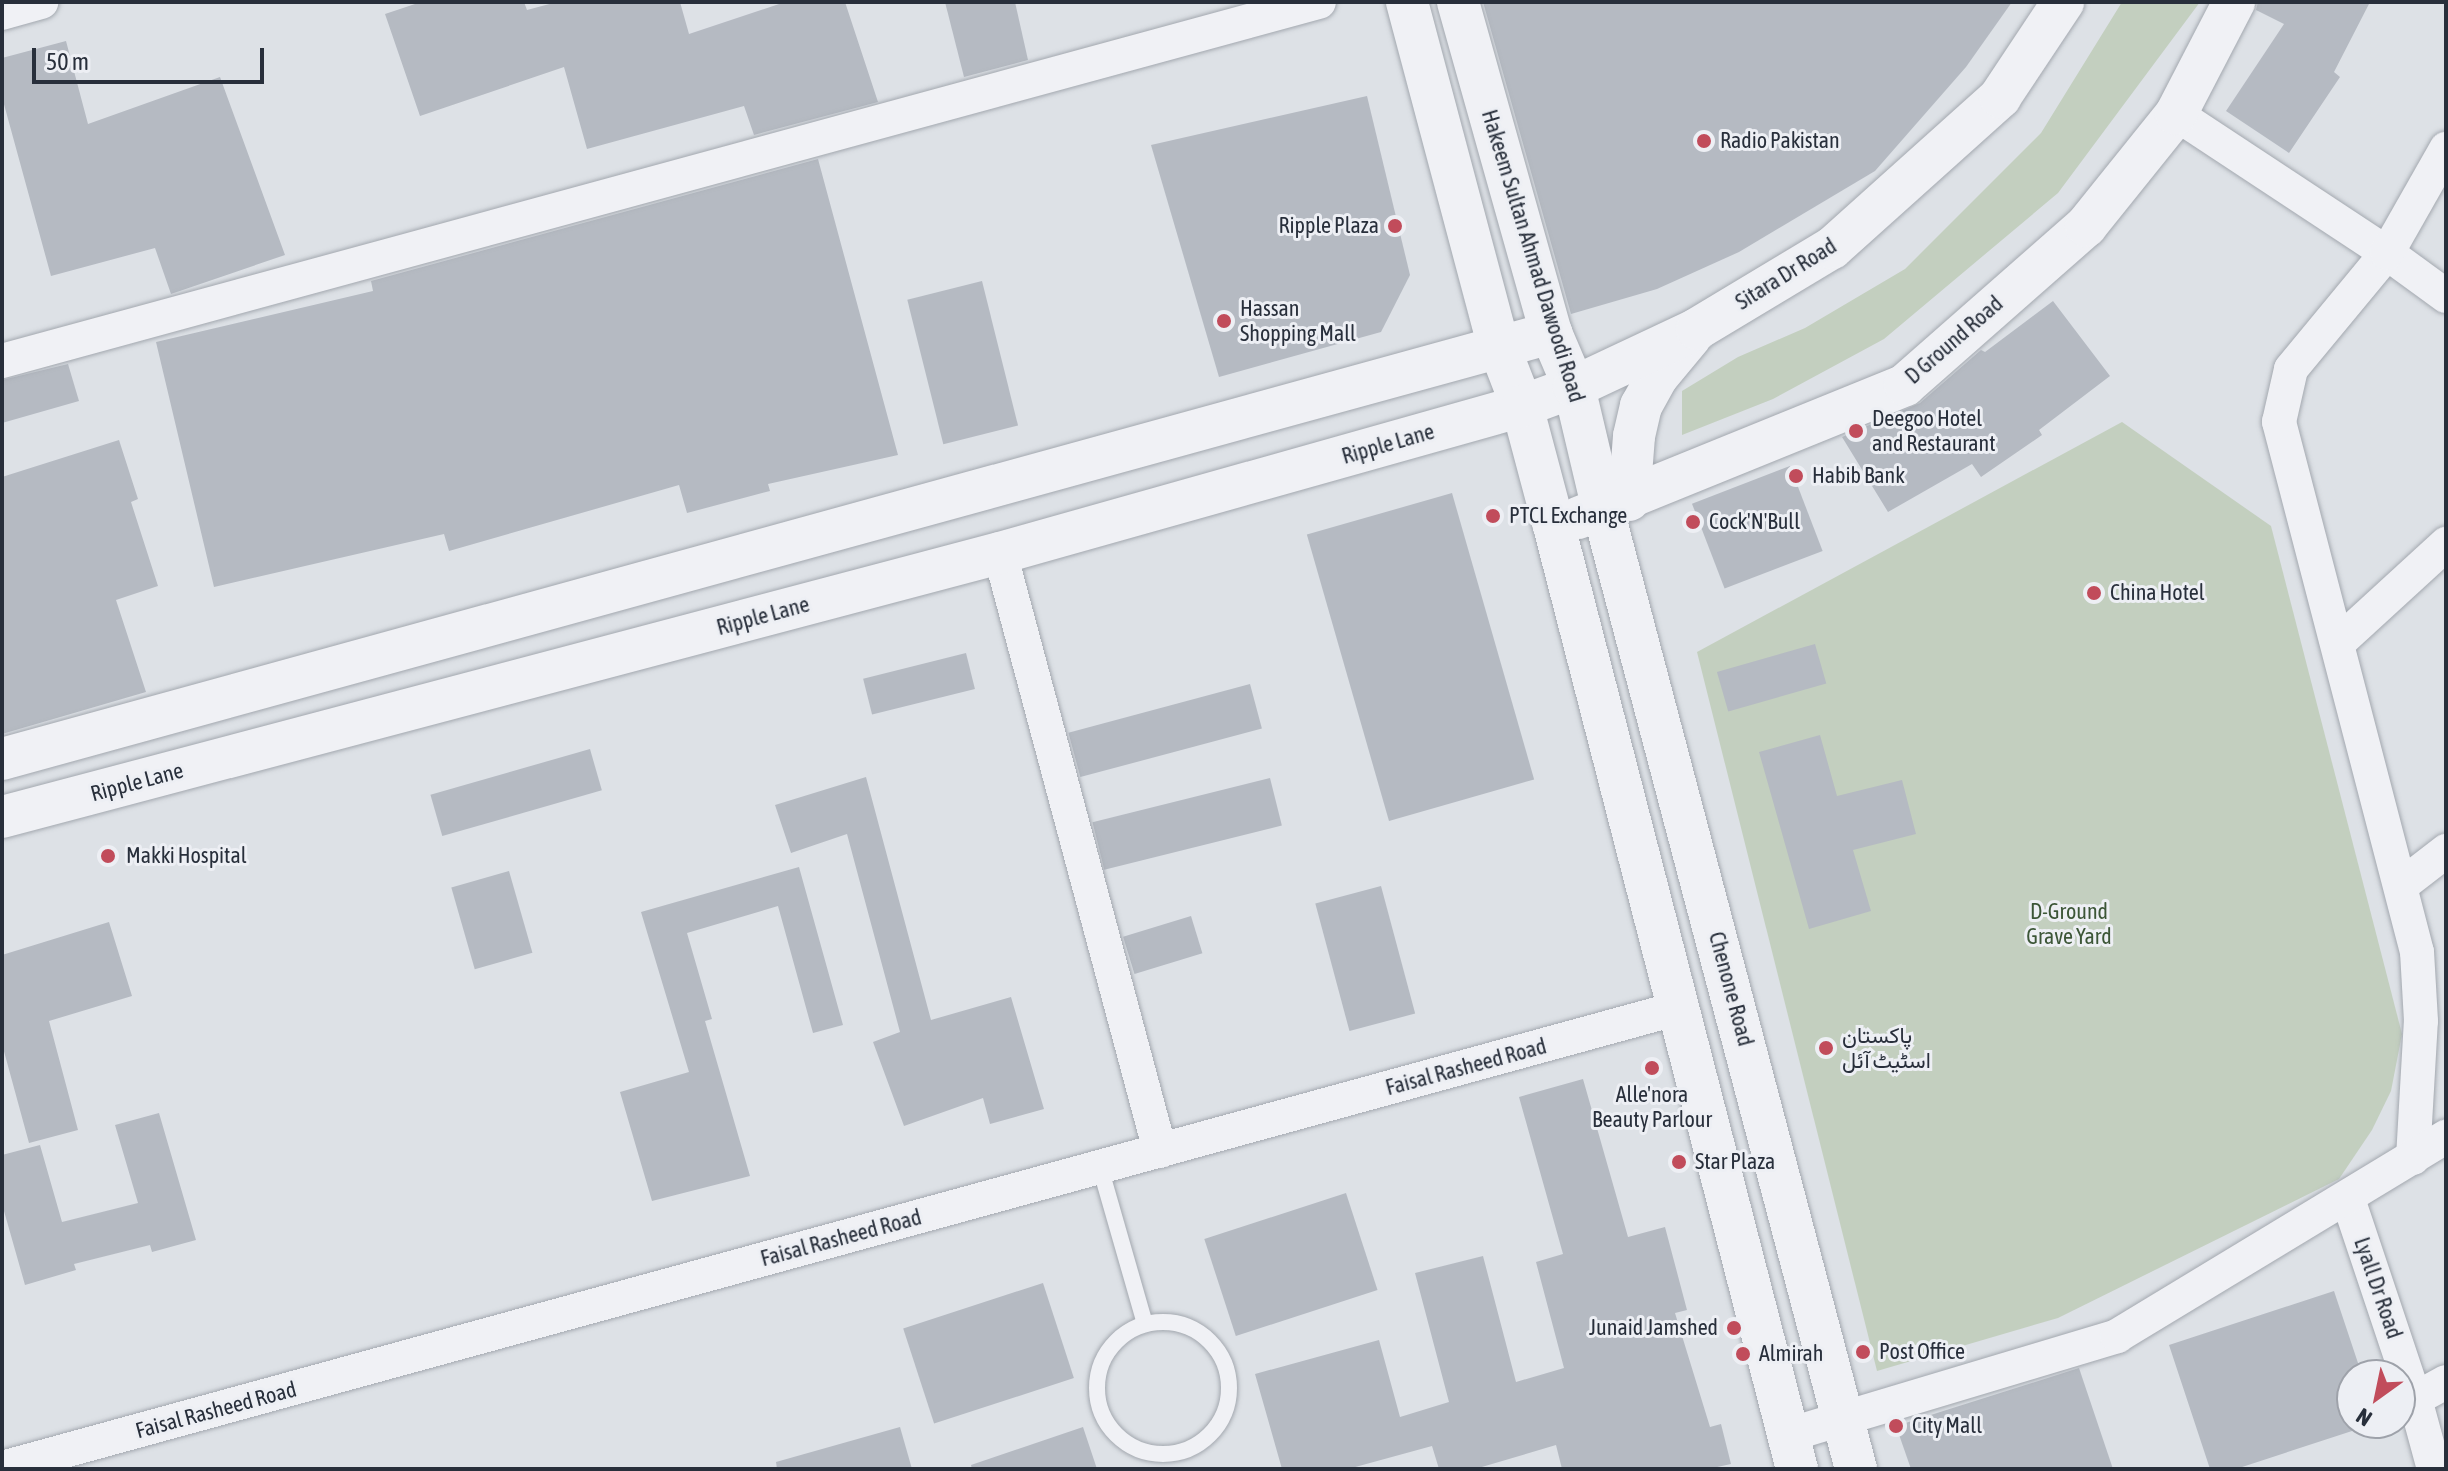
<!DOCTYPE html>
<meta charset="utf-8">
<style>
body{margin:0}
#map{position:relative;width:2448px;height:1471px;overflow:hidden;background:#dde1e6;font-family:"Asap Condensed",Vazirmatn,sans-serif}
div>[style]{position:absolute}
.green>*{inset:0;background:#c3cfbf}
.building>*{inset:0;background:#b5bac2;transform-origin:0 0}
.roads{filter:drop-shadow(0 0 2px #a3a8af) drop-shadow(0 0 2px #a3a8af)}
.service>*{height:16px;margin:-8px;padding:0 8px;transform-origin:8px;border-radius:8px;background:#f0f1f5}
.service>.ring{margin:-8px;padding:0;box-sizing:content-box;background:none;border:16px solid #f0f1f5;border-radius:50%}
.minor>*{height:34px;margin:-17px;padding:0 17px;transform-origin:17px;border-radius:17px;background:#f0f1f5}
.tertiary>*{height:42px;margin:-21px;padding:0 21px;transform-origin:21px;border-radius:21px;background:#f0f1f5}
.dots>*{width:22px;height:22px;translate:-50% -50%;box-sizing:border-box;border:4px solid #edeff4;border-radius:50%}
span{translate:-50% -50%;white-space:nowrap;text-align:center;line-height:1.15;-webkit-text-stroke:6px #edeff4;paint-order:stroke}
.poi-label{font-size:22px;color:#282f3b}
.left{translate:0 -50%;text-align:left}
.right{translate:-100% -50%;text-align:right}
.street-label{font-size:22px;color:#282f3b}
.park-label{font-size:22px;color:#3c5637}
.frame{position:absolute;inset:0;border:4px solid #282f3b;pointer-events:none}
.north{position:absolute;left:2336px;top:1359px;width:80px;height:80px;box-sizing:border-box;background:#edeff4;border:2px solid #9ea2aa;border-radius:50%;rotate:213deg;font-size:22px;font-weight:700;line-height:32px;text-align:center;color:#282f3b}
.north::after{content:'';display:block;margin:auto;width:28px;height:36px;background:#c14c5b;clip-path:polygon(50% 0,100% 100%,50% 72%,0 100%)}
.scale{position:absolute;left:32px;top:48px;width:232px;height:36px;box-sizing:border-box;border:4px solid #282f3b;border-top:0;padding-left:10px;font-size:24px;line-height:28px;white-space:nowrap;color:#282f3b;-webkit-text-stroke:6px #edeff4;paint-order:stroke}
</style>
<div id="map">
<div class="green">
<i style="clip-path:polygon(2122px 2px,2200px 2px,2058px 193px,1884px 339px,1773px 399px,1682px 435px,1682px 391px,1738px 357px,1805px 328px,1905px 269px,2041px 133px)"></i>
<i style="clip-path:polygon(2122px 422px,2271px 526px,2402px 1034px,2391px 1091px,2372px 1130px,2339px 1179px,2058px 1318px,1877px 1371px,1697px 652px)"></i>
</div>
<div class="building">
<i style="clip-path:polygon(421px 2px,524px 2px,527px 10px,557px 2px,680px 2px,689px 34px,785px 2px,845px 2px,878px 102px,754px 135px,744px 106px,587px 149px,564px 67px,420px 116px,385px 14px)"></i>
<i style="clip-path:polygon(945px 2px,1015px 2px,1028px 60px,964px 77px)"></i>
<i style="clip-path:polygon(1483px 2px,2012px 2px,1966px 67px,1875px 171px,1739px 252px,1657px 289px,1571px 314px)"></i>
<i style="clip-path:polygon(2258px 2px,2370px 2px,2334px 72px,2340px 77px,2289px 153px,2226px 111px,2284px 24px,2256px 10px)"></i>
<i style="clip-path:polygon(66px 41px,88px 124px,220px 77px,285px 255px,171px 294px,155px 248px,51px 276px,2px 97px,2px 58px)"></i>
<i style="clip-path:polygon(1367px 96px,1410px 275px,1381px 332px,1219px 377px,1151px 145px)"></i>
<i style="clip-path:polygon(818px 159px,898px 455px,768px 484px,770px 491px,687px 513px,679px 485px,449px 551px,444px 534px,214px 587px,156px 342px,373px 291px,371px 281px)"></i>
<i style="left:982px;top:281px;width:149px;height:77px;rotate:76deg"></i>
<i style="clip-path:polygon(2053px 301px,2110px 376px,2039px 430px,2042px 435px,1981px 477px,1972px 464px,1888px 512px,1842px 437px,1920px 403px,1981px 350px,1985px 352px)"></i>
<i style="clip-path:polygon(68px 364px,79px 401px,2px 423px,2px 380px)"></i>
<i style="clip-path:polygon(119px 440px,138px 499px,131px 502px,158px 586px,116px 600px,146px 692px,2px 734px,2px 477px)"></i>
<i style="left:1790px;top:466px;width:91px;height:105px;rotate:69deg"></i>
<i style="left:1452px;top:493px;width:298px;height:151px;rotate:74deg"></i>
<i style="left:1815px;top:644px;width:41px;height:102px;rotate:74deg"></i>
<i style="left:966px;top:653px;width:37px;height:106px;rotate:76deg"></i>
<i style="left:1250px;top:684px;width:46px;height:188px;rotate:75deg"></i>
<i style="clip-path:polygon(1820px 735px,1837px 796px,1902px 780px,1916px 834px,1853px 850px,1871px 911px,1809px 929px,1759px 752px)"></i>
<i style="left:590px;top:749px;width:43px;height:166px;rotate:74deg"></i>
<i style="clip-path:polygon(866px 777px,931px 1020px,1011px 997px,1044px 1109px,990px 1124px,983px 1098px,904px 1126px,873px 1042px,900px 1032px,847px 834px,791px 853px,775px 805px)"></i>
<i style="left:1270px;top:778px;width:49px;height:183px;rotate:76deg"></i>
<i style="clip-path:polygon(799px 867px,843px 1025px,813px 1033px,778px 906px,687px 933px,712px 1019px,705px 1021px,750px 1176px,652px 1201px,620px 1092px,689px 1072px,641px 912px)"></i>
<i style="left:509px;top:871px;width:85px;height:60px;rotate:74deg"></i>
<i style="left:1381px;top:886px;width:132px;height:68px;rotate:75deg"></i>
<i style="left:1191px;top:916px;width:39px;height:71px;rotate:73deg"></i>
<i style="clip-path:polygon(109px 922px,132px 996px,49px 1021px,78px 1130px,29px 1143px,2px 1044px,2px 955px)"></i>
<i style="clip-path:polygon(1583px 1079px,1628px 1237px,1665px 1227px,1687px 1310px,1675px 1313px,1710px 1427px,1721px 1424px,1731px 1464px,1708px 1469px,1562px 1469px,1556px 1445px,1475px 1469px,1439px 1469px,1432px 1446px,1348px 1469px,1282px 1469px,1255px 1374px,1379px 1340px,1400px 1417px,1449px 1402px,1415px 1273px,1483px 1256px,1516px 1382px,1564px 1368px,1536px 1262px,1563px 1254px,1519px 1097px)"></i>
<i style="clip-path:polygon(159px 1113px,196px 1240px,152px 1252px,150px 1245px,74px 1264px,76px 1270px,25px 1285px,2px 1204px,2px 1155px,40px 1145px,62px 1222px,138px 1203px,115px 1125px)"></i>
<i style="left:1346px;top:1193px;width:102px;height:149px;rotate:72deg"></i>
<i style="left:1043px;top:1283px;width:100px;height:147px;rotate:72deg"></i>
<i style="clip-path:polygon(2334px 1291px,2362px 1375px,2352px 1375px,2352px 1431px,2236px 1469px,2210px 1469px,2169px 1345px)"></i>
<i style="clip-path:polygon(2079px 1368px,2113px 1469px,1911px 1469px,1896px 1426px)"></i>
<i style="clip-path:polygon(900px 1427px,912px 1469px,777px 1469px,776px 1462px)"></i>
<i style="clip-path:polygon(1083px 1427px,1097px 1469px,972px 1469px,971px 1465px)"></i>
</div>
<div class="roads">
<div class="service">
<i style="left:1100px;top:1167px;width:163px;rotate:74deg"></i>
<i class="ring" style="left:1097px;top:1322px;width:116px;height:116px"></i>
</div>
<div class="minor">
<i style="left:2px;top:13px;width:41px;rotate:-15.8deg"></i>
<i style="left:2176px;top:114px;width:253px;rotate:33.4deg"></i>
<i style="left:2387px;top:253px;width:73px;rotate:36.1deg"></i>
<i style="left:2px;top:361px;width:1365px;rotate:-15.25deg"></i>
<i style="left:1000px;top:553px;width:619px;rotate:75.02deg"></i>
<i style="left:2338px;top:643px;width:147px;rotate:-42.5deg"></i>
<i style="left:2402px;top:885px;width:56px;rotate:-37.7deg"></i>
<i style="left:2413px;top:1158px;width:137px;rotate:-86.7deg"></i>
<i style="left:2421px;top:1021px;width:69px;rotate:-93.3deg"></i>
<i style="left:2417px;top:952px;width:548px;rotate:-104.59deg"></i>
<i style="left:2279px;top:422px;width:54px;rotate:-77.2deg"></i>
<i style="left:2291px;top:369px;width:151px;rotate:-50.4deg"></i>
<i style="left:2387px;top:253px;width:120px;rotate:-60.4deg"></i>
<i style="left:2348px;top:1199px;width:211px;rotate:71.5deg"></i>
<i style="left:2415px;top:1399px;width:73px;rotate:74.8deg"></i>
<i style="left:2415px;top:1399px;width:35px;rotate:-29deg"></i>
<i style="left:1788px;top:1435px;width:344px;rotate:-16.7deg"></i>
<i style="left:2117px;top:1336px;width:385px;rotate:-31.2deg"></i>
<i style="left:2px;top:1468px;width:1739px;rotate:-15.34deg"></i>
</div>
<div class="tertiary">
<i style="left:1407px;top:2px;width:354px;rotate:75.1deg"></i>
<i style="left:1498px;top:344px;width:66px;rotate:68.8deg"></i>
<i style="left:1522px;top:406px;width:124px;rotate:75.1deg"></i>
<i style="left:1554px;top:526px;width:974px;rotate:75.55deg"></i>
<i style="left:1458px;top:2px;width:344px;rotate:74.3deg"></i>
<i style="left:1551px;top:333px;width:59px;rotate:66.9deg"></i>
<i style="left:1574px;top:387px;width:126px;rotate:76.7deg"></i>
<i style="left:1603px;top:510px;width:992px;rotate:75.22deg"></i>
<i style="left:1629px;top:500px;width:64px;rotate:-85.5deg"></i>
<i style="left:1634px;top:436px;width:31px;rotate:-77deg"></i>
<i style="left:1641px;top:406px;width:33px;rotate:-61deg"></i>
<i style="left:1657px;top:377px;width:53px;rotate:-50.3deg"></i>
<i style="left:1578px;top:518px;width:353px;rotate:-22.1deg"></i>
<i style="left:1905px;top:385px;width:241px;rotate:-41.3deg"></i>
<i style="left:2086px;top:226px;width:144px;rotate:-51.2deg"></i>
<i style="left:2176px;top:114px;width:126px;rotate:-62.6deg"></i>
<i style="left:2px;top:759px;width:1607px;rotate:-15.38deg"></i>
<i style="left:2px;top:817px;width:1032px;rotate:-14.82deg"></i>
<i style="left:1000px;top:553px;width:542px;rotate:-15.73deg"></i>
<i style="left:1522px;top:406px;width:55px;rotate:-20.1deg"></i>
<i style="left:1574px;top:387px;width:136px;rotate:-25.2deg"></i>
<i style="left:1697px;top:329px;width:157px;rotate:-31deg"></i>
<i style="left:1832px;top:248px;width:226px;rotate:-41.9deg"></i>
<i style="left:2000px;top:97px;width:114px;rotate:-56.4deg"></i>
</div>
</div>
<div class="dots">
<i style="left:1704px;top:141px;background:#c14c5b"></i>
<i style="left:1395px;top:226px;background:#c14c5b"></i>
<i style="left:1224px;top:321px;background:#c14c5b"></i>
<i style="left:1856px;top:431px;background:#c14c5b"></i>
<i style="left:1796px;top:476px;background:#c14c5b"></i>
<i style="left:1493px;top:516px;background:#c14c5b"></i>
<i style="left:1693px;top:522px;background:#c14c5b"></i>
<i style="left:2094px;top:593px;background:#c14c5b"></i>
<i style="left:108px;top:856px;background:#c14c5b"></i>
<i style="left:1826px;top:1048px;background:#c14c5b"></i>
<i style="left:1652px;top:1068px;background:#c14c5b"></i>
<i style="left:1679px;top:1162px;background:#c14c5b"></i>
<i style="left:1734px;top:1328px;background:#c14c5b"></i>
<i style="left:1863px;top:1352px;background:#c14c5b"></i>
<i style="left:1743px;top:1354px;background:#c14c5b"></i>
<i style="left:1896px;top:1426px;background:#c14c5b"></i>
</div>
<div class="poi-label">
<span class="left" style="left:1720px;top:141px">Radio Pakistan</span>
<span class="right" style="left:1379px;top:226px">Ripple Plaza</span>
<span class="left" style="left:1240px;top:321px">Hassan<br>Shopping Mall</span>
<span class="left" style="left:1872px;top:431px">Deegoo Hotel<br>and Restaurant</span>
<span class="left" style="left:1812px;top:476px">Habib Bank</span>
<span class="left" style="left:1509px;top:516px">PTCL Exchange</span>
<span class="left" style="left:1709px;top:522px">Cock'N'Bull</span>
<span class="left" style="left:2110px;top:593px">China Hotel</span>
<span class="left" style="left:126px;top:856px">Makki Hospital</span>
<span class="left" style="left:1842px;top:1048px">پاکستان<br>اسٹیٹ آئل</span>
<span style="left:1652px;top:1107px">Alle'nora<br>Beauty Parlour</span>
<span class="left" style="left:1695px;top:1162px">Star Plaza</span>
<span class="right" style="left:1718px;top:1328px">Junaid Jamshed</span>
<span class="left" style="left:1879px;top:1352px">Post Office</span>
<span class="left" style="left:1759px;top:1354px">Almirah</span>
<span class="left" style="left:1912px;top:1426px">City Mall</span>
</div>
<div class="street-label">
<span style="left:1533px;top:256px;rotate:73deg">Hakeem Sultan Ahmad Dawoodi Road</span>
<span style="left:1786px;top:274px;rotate:-32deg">Sitara Dr Road</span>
<span style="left:1954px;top:340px;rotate:-41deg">D Ground Road</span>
<span style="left:1388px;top:444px;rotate:-16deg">Ripple Lane</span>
<span style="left:763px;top:616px;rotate:-15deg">Ripple Lane</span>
<span style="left:137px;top:782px;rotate:-15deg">Ripple Lane</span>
<span style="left:1731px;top:989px;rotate:75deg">Chenone Road</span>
<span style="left:1466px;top:1067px;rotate:-15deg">Faisal Rasheed Road</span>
<span style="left:841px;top:1238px;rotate:-15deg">Faisal Rasheed Road</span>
<span style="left:2378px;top:1288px;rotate:71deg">Lyall Dr Road</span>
<span style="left:216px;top:1410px;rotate:-15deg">Faisal Rasheed Road</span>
</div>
<div class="park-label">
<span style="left:2069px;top:924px">D-Ground<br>Grave Yard</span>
</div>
<div class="frame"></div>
<div class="north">N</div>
<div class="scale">50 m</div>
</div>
